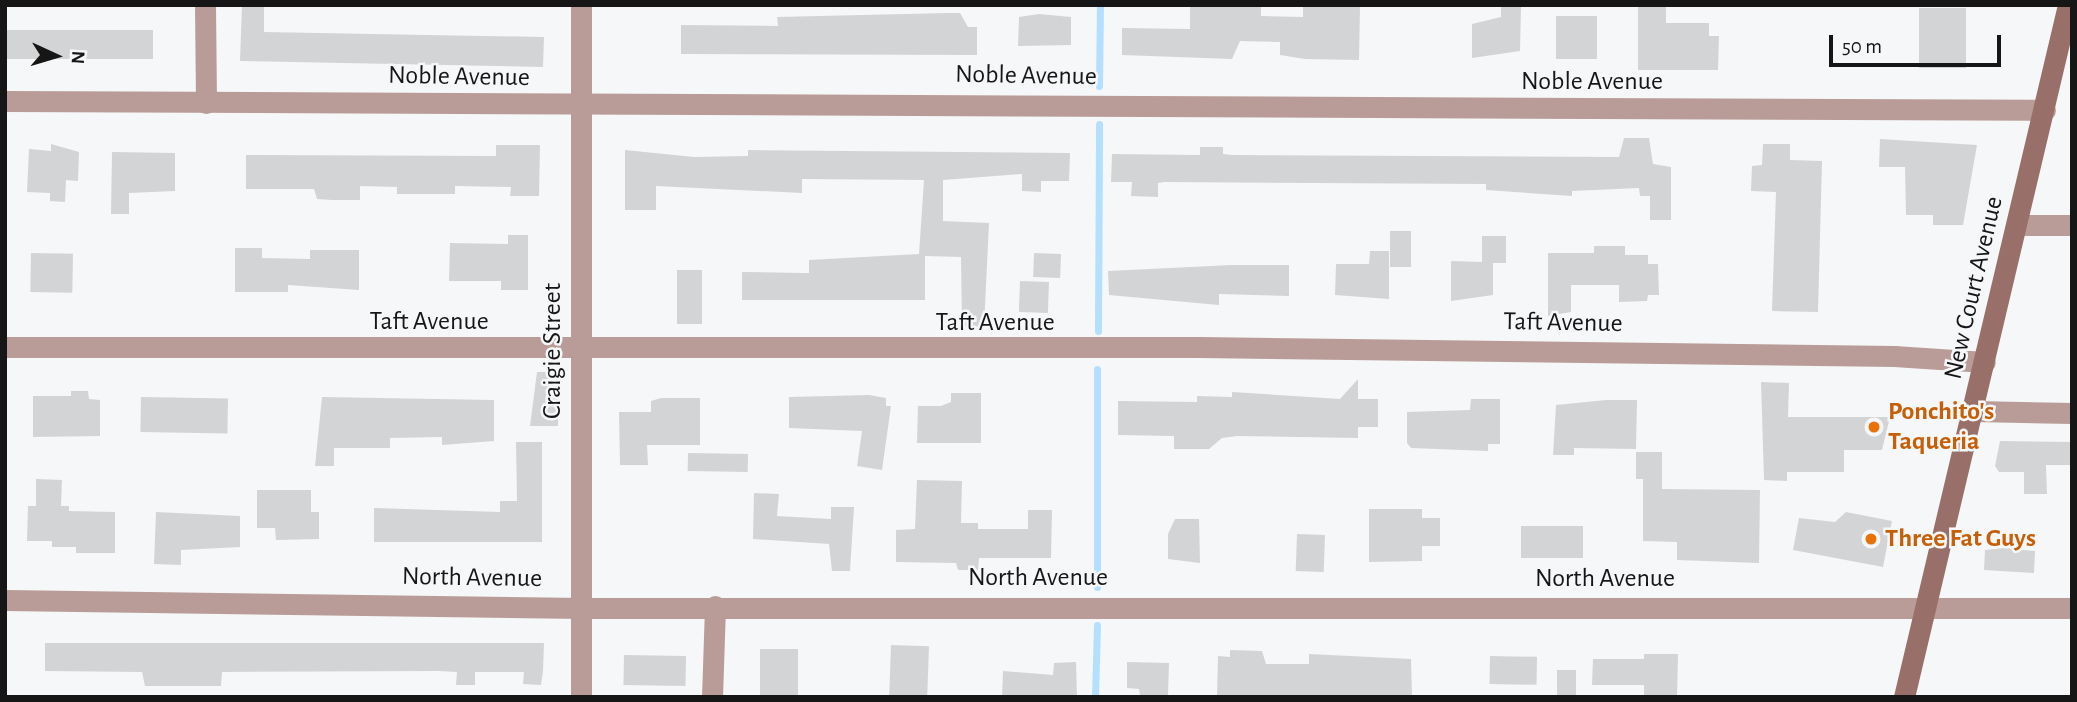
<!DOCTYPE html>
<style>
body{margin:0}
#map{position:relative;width:2077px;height:702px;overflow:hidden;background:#f6f7f9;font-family:"Alegreya Sans",sans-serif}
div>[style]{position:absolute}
.stream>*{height:7px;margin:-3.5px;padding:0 3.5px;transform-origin:3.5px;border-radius:3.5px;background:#b4dffe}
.building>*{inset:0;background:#d3d4d6;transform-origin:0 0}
.street>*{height:21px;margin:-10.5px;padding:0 10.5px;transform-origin:10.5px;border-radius:10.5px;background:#b99c97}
.secondary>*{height:21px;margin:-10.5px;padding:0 10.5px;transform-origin:10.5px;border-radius:10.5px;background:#997069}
.dots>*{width:19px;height:19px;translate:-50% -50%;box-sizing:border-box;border:4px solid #f6f7f9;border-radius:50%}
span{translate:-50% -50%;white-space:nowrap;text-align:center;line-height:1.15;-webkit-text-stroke:5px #f6f7f9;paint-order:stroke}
.street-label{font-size:26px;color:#161617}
.food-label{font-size:26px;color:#c56008;font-weight:700}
.left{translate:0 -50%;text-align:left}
.frame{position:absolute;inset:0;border:7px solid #161617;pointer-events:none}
.north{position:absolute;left:21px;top:21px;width:70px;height:70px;-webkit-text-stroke:5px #f6f7f9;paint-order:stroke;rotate:94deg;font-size:19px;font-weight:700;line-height:28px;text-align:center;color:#161617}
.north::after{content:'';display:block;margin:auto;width:24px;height:32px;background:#161617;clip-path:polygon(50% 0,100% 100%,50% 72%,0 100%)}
.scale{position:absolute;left:1829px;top:35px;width:172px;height:32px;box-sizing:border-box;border:4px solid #161617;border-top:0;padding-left:9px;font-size:21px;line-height:24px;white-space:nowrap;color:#161617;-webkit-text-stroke:5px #f6f7f9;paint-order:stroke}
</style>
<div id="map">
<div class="stream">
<i style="left:1099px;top:86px;width:81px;rotate:-89.3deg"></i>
<i style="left:1098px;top:331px;width:207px;rotate:-89.7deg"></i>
<i style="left:1097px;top:587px;width:218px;rotate:-90deg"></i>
<i style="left:1095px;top:697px;width:72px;rotate:-88.4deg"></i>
</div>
<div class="building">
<i style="clip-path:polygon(242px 5px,264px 5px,264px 32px,544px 37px,543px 67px,240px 61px)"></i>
<i style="clip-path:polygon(1190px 5px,1261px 5px,1261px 16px,1303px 17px,1303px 7px,1360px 7px,1359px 60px,1305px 59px,1280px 55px,1280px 42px,1240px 41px,1232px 59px,1122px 55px,1122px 28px,1190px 29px)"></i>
<i style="clip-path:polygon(1638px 5px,1666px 5px,1666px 23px,1709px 23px,1709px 36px,1719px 36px,1718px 70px,1638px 70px)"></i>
<i style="clip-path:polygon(1501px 6px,1521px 7px,1520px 51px,1472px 58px,1472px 24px,1501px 17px)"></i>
<i style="left:1966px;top:8px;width:60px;height:47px;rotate:90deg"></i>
<i style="clip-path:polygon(948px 13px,960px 13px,968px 27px,977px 27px,977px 55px,681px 54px,681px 25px,778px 26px,777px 17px)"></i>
<i style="clip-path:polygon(1039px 14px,1071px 17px,1071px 45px,1018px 46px,1019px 17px)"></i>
<i style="left:1556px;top:16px;width:41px;height:43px"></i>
<i style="left:5px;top:30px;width:148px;height:29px"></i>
<i style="clip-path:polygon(1624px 138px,1649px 138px,1653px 164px,1671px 167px,1671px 220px,1650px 220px,1650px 196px,1640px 196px,1639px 188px,1572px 191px,1572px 196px,1486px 190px,1486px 184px,1164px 182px,1158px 183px,1158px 197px,1131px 196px,1132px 182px,1111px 182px,1112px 154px,1200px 155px,1200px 147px,1223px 147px,1223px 154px,1233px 155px,1619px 157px)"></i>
<i style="clip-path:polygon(1880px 139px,1977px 145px,1963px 225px,1933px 225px,1933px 215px,1906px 215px,1905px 167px,1879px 167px)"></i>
<i style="clip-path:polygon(51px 144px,79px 152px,78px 181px,66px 180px,65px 202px,50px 201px,50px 193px,27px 192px,29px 149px,51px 151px)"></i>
<i style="clip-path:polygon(1763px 144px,1790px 144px,1790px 160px,1822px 161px,1818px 312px,1772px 311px,1776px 192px,1751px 191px,1752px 166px,1762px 165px)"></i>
<i style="clip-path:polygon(496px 145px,540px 145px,539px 196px,510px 196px,511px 187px,455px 186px,455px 194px,397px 194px,397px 187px,360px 186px,360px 200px,332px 200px,317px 199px,314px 189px,246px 189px,246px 155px,496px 156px)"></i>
<i style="clip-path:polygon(625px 150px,694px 157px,748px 156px,748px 150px,1070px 153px,1069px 181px,1041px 181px,1041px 192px,1022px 191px,1022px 174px,943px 180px,943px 221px,989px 223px,984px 327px,962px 326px,961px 257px,925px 256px,925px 300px,742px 300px,742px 272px,803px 273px,809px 273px,809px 260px,919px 254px,924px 180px,802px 179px,802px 193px,656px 186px,656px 210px,625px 210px)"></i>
<i style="clip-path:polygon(112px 152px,175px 153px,175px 191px,129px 193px,129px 214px,111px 214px)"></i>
<i style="left:1390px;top:231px;width:21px;height:36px"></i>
<i style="clip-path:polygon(508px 235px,528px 235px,528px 290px,501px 290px,501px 281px,449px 281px,450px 243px,508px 244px)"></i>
<i style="clip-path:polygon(1482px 236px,1506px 236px,1506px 263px,1493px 263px,1493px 295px,1451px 301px,1451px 261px,1482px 262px)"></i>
<i style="clip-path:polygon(1594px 246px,1625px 246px,1625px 255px,1648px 255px,1648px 264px,1658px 264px,1659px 295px,1648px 295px,1647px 301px,1619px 302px,1619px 285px,1571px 285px,1571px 312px,1548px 316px,1548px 253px,1594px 253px)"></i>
<i style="clip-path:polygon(235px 248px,262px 248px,262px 258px,310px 259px,310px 250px,359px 250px,359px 290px,288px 285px,288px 292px,235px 292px)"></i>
<i style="clip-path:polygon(1370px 251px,1389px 251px,1389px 299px,1335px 295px,1336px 264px,1369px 264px)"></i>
<i style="left:31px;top:253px;width:42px;height:39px;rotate:1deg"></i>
<i style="left:1034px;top:253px;width:27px;height:24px;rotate:2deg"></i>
<i style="clip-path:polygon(1232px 265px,1289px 265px,1289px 296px,1219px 294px,1219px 305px,1109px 295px,1108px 271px)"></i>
<i style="left:677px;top:270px;width:25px;height:54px"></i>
<i style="left:1020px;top:281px;width:29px;height:31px;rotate:2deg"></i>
<i style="clip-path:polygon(537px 372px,558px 372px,558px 426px,530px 426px)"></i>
<i style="clip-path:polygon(1358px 379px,1358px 399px,1378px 399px,1378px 427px,1358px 427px,1358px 438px,1237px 436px,1222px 438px,1209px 449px,1174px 449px,1174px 436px,1118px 435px,1118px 401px,1197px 402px,1197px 396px,1232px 397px,1232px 392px,1340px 399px)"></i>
<i style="clip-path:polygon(1761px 382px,1789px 383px,1788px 417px,1890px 417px,1882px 450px,1844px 450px,1844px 472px,1787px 472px,1787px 481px,1764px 480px)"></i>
<i style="clip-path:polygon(71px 391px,88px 391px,89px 399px,100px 400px,100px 436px,33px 437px,33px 396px,71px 396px)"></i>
<i style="clip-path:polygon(951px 393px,981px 393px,981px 443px,917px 443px,918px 406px,941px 406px,951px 402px)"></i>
<i style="clip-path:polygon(869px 395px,886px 398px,886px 406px,891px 406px,882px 470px,857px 466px,862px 431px,789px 428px,789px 397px)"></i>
<i style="left:141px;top:397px;width:87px;height:35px;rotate:1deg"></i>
<i style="clip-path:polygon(322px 397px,494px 400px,494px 441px,442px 445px,442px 437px,390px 438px,390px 448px,334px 448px,334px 466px,315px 466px)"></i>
<i style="clip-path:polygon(661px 398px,700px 398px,700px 445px,647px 445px,648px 465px,620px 465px,619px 412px,651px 412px,651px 401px)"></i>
<i style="clip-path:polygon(1471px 399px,1500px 399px,1500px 444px,1488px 444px,1488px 451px,1411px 448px,1407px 443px,1407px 412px,1470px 410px)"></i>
<i style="clip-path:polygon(1606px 400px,1637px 400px,1636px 449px,1574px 448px,1574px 455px,1553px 455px,1556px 405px)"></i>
<i style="clip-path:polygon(2000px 441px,2072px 442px,2072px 465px,2046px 465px,2047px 494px,2024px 494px,2024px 472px,1999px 472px,1995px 466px)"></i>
<i style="clip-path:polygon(516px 442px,542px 442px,542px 542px,374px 542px,374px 508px,500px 512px,500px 501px,517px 501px)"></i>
<i style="clip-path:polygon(1636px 452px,1662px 452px,1662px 489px,1760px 490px,1759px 563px,1677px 560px,1677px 542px,1643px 541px,1643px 479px,1636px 479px)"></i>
<i style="left:688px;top:453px;width:60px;height:18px;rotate:1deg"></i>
<i style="clip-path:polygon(36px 479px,62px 480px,61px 506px,69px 506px,69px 511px,115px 512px,115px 553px,76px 553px,76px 547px,52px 547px,52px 541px,27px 541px,28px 506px,36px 506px)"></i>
<i style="clip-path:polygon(917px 480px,962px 481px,961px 523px,978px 523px,978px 529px,1028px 529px,1028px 510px,1052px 510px,1051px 558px,979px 558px,978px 570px,958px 570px,956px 563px,896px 562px,896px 530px,915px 529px)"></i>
<i style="clip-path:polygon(257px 490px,311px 490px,311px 512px,319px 512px,319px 539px,276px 540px,275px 528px,257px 528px)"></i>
<i style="clip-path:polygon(754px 493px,779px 494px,777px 516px,831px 519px,831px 507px,854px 507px,850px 571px,832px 571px,829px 544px,753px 539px)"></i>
<i style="clip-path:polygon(1369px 509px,1422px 509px,1422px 518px,1440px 518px,1440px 546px,1422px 546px,1422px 561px,1369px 562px)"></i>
<i style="clip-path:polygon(156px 512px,240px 516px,240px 547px,181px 550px,181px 565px,154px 564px)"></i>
<i style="clip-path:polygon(1846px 512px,1892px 521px,1883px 567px,1793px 550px,1799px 518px,1835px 522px)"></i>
<i style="clip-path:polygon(1175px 519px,1199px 519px,1200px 563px,1168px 559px,1168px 534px)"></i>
<i style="left:1521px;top:526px;width:62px;height:32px"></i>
<i style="left:1297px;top:534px;width:28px;height:37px;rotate:2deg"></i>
<i style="clip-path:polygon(2004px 548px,2035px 551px,2034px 573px,1984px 570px,1985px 550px)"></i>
<i style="clip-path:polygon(45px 643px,544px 643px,543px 671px,541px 685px,523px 684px,524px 672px,475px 672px,475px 685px,456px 685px,457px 672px,438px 671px,222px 672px,221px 686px,145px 686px,142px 672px,45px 671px)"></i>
<i style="left:891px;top:645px;width:38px;height:52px;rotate:2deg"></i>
<i style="left:760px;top:649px;width:38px;height:48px"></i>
<i style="clip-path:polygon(1230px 650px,1262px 651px,1266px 664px,1309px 664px,1309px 654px,1411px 659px,1412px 697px,1217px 697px,1218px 656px,1230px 657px)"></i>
<i style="clip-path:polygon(1644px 654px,1678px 654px,1677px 697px,1644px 697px,1644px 685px,1592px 685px,1593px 659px,1644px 659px)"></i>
<i style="left:624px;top:655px;width:62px;height:30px;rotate:1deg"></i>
<i style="left:1490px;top:656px;width:47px;height:28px;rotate:1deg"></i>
<i style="clip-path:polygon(1076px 662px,1077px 697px,1002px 697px,1003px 671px,1053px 675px,1054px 663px)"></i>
<i style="clip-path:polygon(1127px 662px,1169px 663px,1168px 696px,1140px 695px,1139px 689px,1127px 688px)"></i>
<i style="left:1557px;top:670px;width:19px;height:27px"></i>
</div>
<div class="street">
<i style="left:205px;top:5px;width:98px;rotate:89.4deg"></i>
<i style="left:581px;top:5px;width:692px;rotate:90deg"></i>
<i style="left:5px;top:101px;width:2040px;rotate:0.25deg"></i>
<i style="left:2018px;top:225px;width:54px"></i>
<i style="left:5px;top:347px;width:1195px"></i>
<i style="left:1200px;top:347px;width:694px;rotate:0.74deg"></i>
<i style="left:1894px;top:356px;width:91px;rotate:3.8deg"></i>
<i style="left:1973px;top:411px;width:99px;rotate:1.2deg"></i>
<i style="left:5px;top:600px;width:578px;rotate:0.79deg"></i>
<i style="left:583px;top:608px;width:1489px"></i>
<i style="left:712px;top:697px;width:91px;rotate:-88.1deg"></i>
</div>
<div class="secondary">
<i style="left:1904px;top:697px;width:711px;rotate:-76.67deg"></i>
</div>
<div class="dots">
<i style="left:1874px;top:427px;background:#e8710a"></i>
<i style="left:1871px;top:539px;background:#e8710a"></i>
</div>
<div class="street-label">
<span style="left:1026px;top:76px;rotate:1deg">Noble Avenue</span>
<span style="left:459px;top:77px;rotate:1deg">Noble Avenue</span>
<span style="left:1592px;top:82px">Noble Avenue</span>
<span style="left:1974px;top:288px;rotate:-77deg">New Court Avenue</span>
<span style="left:429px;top:322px">Taft Avenue</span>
<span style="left:995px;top:323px">Taft Avenue</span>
<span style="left:1563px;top:323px;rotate:1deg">Taft Avenue</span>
<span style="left:553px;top:351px;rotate:-90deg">Craigie Street</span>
<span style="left:472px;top:578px;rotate:1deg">North Avenue</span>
<span style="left:1038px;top:578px">North Avenue</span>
<span style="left:1605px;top:579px">North Avenue</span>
</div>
<div class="food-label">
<span class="left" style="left:1888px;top:427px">Ponchito's<br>Taqueria</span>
<span class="left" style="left:1885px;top:539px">Three Fat Guys</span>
</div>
<div class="frame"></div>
<div class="north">N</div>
<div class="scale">50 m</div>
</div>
